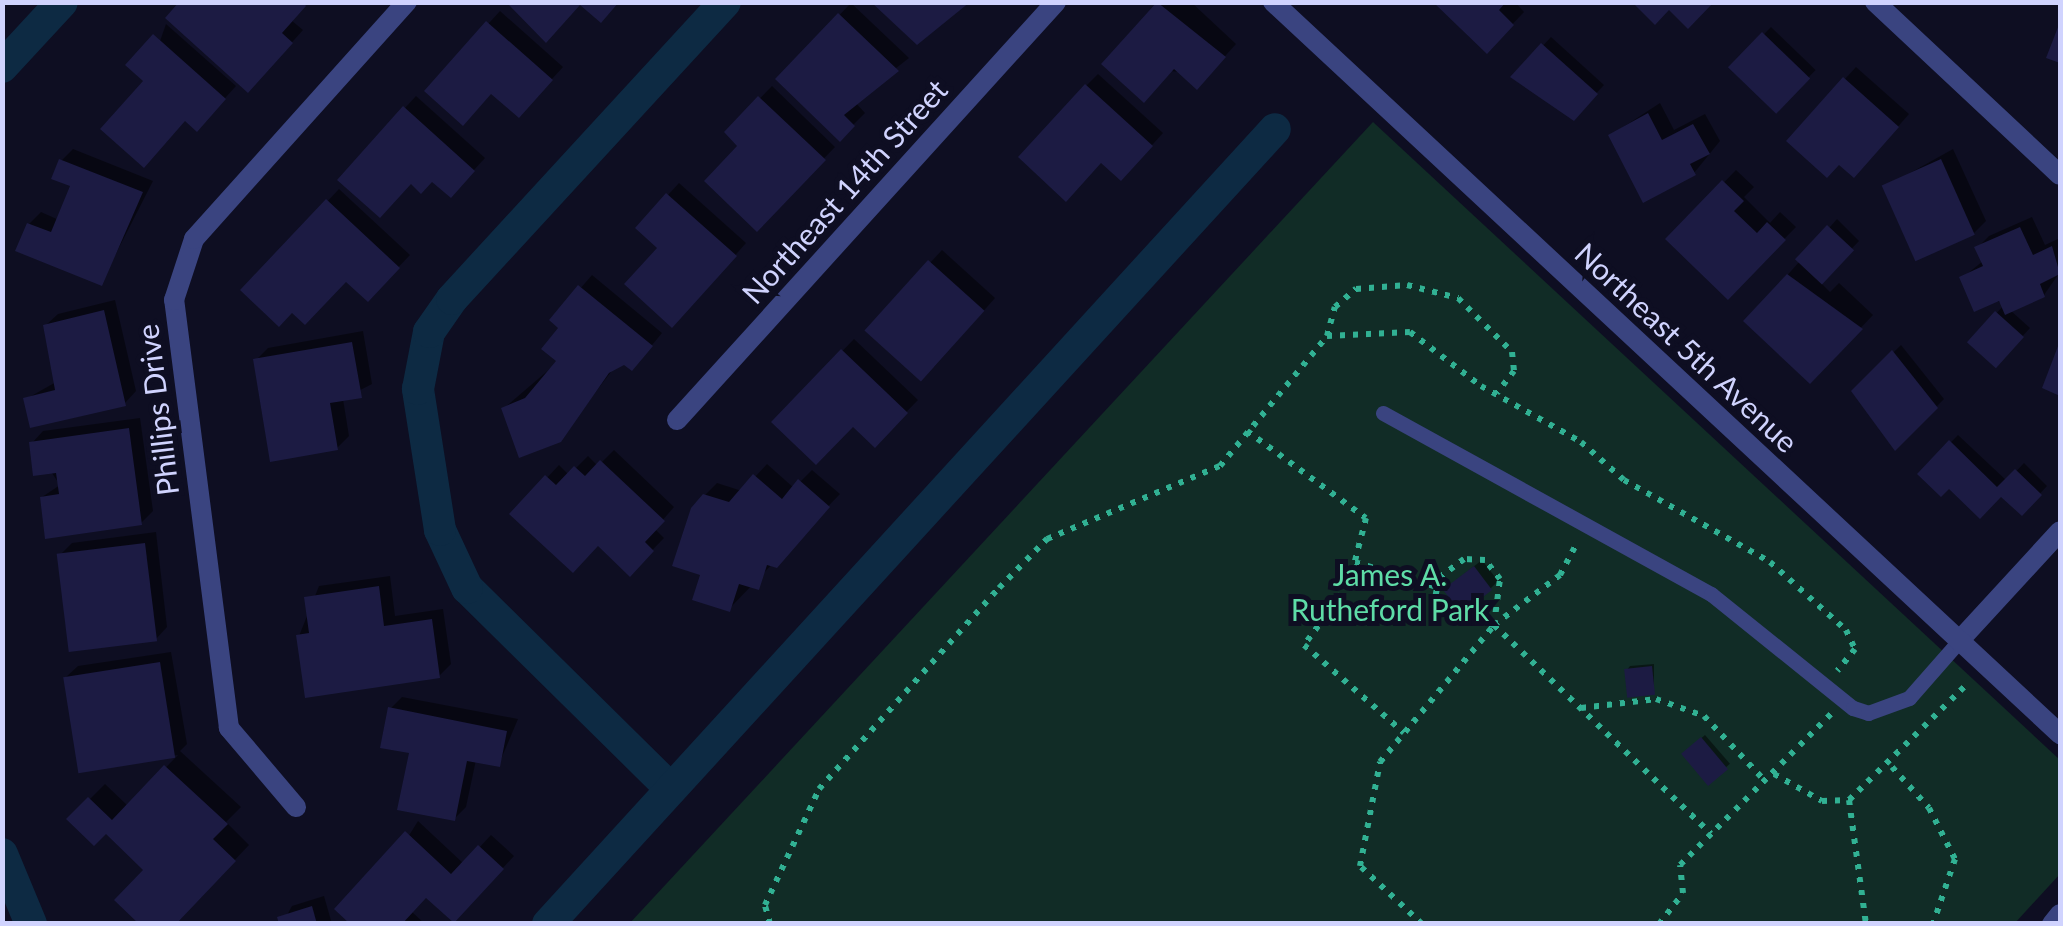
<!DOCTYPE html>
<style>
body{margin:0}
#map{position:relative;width:2063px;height:926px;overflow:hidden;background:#0e0e22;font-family:Lato,sans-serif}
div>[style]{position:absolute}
.green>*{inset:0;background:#112c26}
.shadow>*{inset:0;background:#0007;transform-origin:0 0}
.canal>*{height:32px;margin:-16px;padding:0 16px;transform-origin:16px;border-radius:16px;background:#0d2a43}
.building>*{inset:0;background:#1c1b43;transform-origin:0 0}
.path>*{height:6px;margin-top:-3px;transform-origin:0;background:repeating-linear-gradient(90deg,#31b193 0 5px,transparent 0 13px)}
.service>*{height:15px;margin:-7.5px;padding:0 7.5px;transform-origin:7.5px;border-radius:7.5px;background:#3a4480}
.minor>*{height:20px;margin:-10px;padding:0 10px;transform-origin:10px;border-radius:10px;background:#3a4480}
.tertiary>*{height:20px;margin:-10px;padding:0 10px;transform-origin:10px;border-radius:10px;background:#3a4480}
span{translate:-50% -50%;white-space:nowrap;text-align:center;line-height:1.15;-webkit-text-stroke:10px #0e0e22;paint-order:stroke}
.street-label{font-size:30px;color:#d0d3fe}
.park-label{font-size:30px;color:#5edca7}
.frame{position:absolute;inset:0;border:5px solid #d0d3fe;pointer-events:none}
</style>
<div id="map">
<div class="green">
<i style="clip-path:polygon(1373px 122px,2060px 760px,2060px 874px,2015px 923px,629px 924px)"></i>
</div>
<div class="shadow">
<i style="clip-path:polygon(183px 2px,307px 2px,291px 20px,303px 30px,260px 78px)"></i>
<i style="clip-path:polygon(1161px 2px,1191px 2px,1236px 44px,1208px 75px,1105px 64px)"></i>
<i style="clip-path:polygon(1437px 2px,1515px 2px,1524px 12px,1487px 51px)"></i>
<i style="clip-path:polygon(851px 3px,909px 58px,854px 101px,865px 113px,840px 138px,778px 79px)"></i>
<i style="clip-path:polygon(500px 11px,563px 67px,530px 103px,492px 91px,427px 91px)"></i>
<i style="clip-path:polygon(166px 24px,236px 86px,208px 117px,146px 81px)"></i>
<i style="left:1771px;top:27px;width:62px;height:56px;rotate:44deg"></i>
<i style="clip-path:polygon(1551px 37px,1604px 85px,1573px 118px,1514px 77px)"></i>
<i style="clip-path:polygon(1856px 67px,1909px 114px,1866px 163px,1839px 162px,1845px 79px)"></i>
<i style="clip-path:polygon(1098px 74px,1163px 133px,1133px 166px,1086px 86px)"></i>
<i style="clip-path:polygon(772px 86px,835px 147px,757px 228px,741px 146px,727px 132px)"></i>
<i style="clip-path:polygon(416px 96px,485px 158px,462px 183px,432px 179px,405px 108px)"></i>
<i style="clip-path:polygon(1660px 103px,1674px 130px,1705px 114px,1720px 141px,1694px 173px,1611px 135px)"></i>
<i style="clip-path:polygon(73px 149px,153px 181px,101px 283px,29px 224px,41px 212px,59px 220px,73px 185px,61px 161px)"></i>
<i style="clip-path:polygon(1953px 149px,1986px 221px,1974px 233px,1885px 187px)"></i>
<i style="clip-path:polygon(1736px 170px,1754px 187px,1744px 197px,1770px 223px,1780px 212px,1796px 227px,1728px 296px,1669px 239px)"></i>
<i style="clip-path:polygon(679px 183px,746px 243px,684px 313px,661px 248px,668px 195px)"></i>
<i style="clip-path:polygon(339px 189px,410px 255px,368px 299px,346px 279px,293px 310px,244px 290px)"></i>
<i style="clip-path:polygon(2032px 217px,2045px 245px,2060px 238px,2060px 272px,2044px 295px,2010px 310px,2030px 328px,1996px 365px,1970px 342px,2004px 305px,1962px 278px,1983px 261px,1977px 248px,1989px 236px)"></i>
<i style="clip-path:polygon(1837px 219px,1859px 241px,1820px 282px,1830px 292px,1839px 283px,1873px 315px,1810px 381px,1747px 321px)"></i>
<i style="clip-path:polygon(942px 250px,995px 298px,934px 367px,868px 330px)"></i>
<i style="clip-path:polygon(592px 275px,662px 333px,643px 356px,614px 368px,559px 440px,503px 409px,559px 361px,562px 328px,553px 320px)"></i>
<i style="clip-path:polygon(115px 300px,136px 391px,125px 403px,26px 399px,56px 382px,46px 325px,58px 314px)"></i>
<i style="clip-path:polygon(363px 331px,372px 384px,343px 399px,349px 436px,337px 448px,256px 360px,268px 348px)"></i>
<i style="clip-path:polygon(854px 339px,918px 400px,875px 444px,853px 424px,774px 422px)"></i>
<i style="clip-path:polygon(1901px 345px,1944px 399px,1896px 448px,1854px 391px)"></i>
<i style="clip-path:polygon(140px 418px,153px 511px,141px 523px,42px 497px,60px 485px,32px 443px,43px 431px)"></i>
<i style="clip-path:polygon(1958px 435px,2007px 481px,2024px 463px,2047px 486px,2022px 513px,2001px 493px,1920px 474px)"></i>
<i style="clip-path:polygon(614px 450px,674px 507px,655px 529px,664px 538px,630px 573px,599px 543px,513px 514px,559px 465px,569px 475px,588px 456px,598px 466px)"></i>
<i style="clip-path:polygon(767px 464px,794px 488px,812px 470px,840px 494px,729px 609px,703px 573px,705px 495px,717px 483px,742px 491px)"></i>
<i style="clip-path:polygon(156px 532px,167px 627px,156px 639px,60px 555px,72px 543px)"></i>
<i style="clip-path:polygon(1482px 560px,1498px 581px,1490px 589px,1454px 582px)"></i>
<i style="clip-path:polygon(390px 576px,395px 616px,443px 609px,451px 664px,439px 676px,299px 636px,319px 586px)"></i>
<i style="clip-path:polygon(171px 652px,187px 744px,180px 751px,241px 807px,226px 822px,249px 845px,174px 924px,147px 870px,106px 830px,70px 819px,105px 784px,128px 806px,178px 755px,79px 768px,66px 677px,78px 666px)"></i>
<i style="clip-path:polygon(1654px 664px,1654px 692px,1627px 670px,1630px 666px)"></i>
<i style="clip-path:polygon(402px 697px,518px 719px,499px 764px,476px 760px,466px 807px,454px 819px,390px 709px)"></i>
<i style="left:1705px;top:735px;width:38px;height:27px;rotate:49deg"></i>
<i style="clip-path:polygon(418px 821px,464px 864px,491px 835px,514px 856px,466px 908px,427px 894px,411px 911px,425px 924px,354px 924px)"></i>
<i style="clip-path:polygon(324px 896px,332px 924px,282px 924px,292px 906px)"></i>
</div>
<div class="canal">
<i style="left:2px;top:67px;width:88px;rotate:-47.3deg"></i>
<i style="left:671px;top:789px;width:286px;rotate:-135.4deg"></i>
<i style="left:467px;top:588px;width:64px;rotate:-115deg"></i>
<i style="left:440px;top:530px;width:143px;rotate:-98.9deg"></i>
<i style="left:418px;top:389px;width:58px;rotate:-79.1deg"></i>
<i style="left:429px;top:332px;width:40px;rotate:-55.1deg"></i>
<i style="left:452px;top:299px;width:403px;rotate:-47.4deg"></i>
<i style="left:2px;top:854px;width:76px;rotate:67.5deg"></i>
<i style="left:548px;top:924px;width:1077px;rotate:-47.56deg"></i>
</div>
<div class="building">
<i style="clip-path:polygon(179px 2px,303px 2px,306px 6px,282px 33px,293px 43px,248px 93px,165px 18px)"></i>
<i style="clip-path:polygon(506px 2px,619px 2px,601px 23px,580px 5px,546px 43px)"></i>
<i style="clip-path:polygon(871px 2px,970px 2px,917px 45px)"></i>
<i style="clip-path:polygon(1157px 2px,1226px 57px,1197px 90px,1174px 69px,1144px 103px,1101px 64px)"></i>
<i style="clip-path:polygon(1433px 2px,1506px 2px,1499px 10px,1514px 25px,1487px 54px)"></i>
<i style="clip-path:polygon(1632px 2px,1714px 2px,1688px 29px,1669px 10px,1655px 25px)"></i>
<i style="clip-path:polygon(838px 13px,899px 71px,844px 115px,855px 126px,840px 142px,775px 79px)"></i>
<i style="clip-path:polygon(486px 21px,553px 80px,519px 118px,491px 94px,463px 126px,424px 91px)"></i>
<i style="clip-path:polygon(2060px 22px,2060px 63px,2046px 58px)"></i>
<i style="left:1762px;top:32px;width:67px;height:49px;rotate:44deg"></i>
<i style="clip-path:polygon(153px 34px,226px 99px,197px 132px,185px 121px,144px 168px,100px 129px,143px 81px,125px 65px)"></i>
<i style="clip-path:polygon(1541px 43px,1598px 94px,1574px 121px,1510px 77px)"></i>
<i style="clip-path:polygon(1843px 77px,1899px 127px,1854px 178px,1839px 165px,1827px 178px,1786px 141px)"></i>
<i style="clip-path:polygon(1085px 84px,1153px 146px,1121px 181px,1101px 163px,1066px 202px,1018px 157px)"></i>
<i style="clip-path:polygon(758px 96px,826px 160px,757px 232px,704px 181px,737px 146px,724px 132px)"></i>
<i style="clip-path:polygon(403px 106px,475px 171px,451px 198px,432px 182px,421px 194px,411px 184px,380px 218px,337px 180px)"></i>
<i style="clip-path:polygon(1648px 113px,1662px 140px,1693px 124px,1710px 154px,1690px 164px,1696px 175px,1643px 203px,1608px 135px)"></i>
<i style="clip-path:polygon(59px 159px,143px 192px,102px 286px,15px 251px,27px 223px,51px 232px,70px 186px,51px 179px)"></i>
<i style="left:1941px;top:159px;width:83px;height:65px;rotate:66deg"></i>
<i style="clip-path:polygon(1722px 180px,1744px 201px,1734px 211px,1757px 233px,1767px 222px,1786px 240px,1728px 300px,1665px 239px)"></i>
<i style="clip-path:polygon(666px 193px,737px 256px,672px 328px,624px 284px,657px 248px,635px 228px)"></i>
<i style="clip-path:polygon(326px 199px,400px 268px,368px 302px,346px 282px,305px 325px,292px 313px,279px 327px,240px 290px)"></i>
<i style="left:1827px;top:225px;width:37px;height:47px;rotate:43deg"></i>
<i style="clip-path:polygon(2020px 227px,2033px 255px,2052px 246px,2060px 274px,2040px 284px,2045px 297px,2005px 315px,1999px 301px,1974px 312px,1959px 277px,1983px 266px,1974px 247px)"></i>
<i style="left:928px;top:260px;width:76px;height:95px;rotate:42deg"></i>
<i style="clip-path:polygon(1787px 274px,1863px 329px,1810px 384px,1743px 321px)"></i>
<i style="clip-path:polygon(578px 285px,653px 346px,632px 371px,624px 365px,609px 373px,561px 442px,519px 458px,501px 408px,525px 398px,556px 361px,541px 349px,558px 328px,549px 320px)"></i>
<i style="clip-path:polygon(104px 310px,126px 406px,30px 428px,23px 398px,55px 390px,43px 325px)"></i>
<i style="left:1995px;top:311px;width:39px;height:42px;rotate:42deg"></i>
<i style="clip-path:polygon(2060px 341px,2060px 396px,2042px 388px)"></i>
<i style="clip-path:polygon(352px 342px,362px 398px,330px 403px,338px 450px,270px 462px,253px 359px)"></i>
<i style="clip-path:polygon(841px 349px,908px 413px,875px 448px,853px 427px,816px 465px,771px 422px)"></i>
<i style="clip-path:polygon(1892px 350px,1938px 408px,1895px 451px,1851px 391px)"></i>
<i style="clip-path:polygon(129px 428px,142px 525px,45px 539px,40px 497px,59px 494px,56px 473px,33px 476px,29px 442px)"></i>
<i style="clip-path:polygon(1949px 440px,1997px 487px,2015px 469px,2042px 495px,2022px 516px,2001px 497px,1980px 519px,1949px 489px,1941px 497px,1917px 474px)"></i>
<i style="clip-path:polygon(600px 460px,665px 521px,645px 542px,654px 551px,630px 577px,598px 546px,573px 573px,509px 514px,545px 475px,556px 485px,574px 466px,585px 476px)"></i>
<i style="clip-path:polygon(753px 474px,782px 499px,798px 479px,830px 507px,777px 568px,767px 565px,759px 590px,739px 584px,730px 612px,692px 600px,700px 575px,672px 566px,691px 508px,703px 494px,729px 502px)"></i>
<i style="left:145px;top:543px;width:99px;height:89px;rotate:83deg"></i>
<i style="left:1474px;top:566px;width:30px;height:39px;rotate:53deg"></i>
<i style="clip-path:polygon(379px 586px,384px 626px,432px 619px,440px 678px,305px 698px,296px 635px,309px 633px,304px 597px)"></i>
<i style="left:160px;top:662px;width:97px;height:98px;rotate:81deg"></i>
<i style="left:1652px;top:666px;width:29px;height:28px;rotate:84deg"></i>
<i style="clip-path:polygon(388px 707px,507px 731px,500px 767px,467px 761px,455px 821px,397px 810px,409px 753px,380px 748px)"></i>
<i style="left:1701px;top:737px;width:42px;height:26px;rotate:50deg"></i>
<i style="clip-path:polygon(164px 765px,228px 824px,213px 839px,236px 861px,176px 924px,139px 924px,114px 900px,143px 870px,106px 834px,94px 846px,66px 819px,88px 797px,112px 820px)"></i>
<i style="clip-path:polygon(405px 831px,451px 874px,478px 845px,504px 869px,454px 923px,426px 898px,402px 924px,350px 924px,334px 909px)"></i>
<i style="clip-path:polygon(312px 906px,317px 924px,279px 924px,277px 917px)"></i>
</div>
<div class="path">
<i style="left:1327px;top:336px;width:30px;rotate:-75deg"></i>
<i style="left:1335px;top:307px;width:28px;rotate:-41deg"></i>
<i style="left:1356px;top:289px;width:51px;rotate:-4.5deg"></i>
<i style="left:1407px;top:285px;width:53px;rotate:14.3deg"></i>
<i style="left:1458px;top:298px;width:76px;rotate:45deg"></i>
<i style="left:1512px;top:352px;width:19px;rotate:84deg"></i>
<i style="left:1514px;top:371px;width:28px;rotate:128deg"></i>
<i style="left:1247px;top:431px;width:147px;rotate:36.2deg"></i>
<i style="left:1366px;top:518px;width:68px;rotate:104.4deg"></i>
<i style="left:1349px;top:584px;width:76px;rotate:126.4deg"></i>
<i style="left:1304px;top:645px;width:133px;rotate:41.3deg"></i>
<i style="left:1355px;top:562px;width:86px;rotate:17deg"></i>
<i style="left:1494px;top:625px;width:46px;rotate:-82.6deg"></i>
<i style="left:1500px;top:579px;width:24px;rotate:-128deg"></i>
<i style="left:1485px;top:560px;width:21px;rotate:-177deg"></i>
<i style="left:1464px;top:559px;width:31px;rotate:143deg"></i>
<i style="left:1439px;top:578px;width:20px;rotate:101deg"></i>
<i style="left:1435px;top:598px;width:26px;rotate:51deg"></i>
<i style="left:1451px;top:618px;width:44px;rotate:9.2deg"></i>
<i style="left:1494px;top:625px;width:301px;rotate:43.9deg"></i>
<i style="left:1581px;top:708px;width:76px;rotate:-6.8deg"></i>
<i style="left:1656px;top:699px;width:51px;rotate:19.5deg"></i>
<i style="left:1704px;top:716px;width:88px;rotate:46.8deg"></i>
<i style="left:1892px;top:767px;width:55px;rotate:47.9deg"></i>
<i style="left:1929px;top:808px;width:57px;rotate:63deg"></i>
<i style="left:1955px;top:859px;width:69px;rotate:108.7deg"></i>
<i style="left:1774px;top:774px;width:55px;rotate:29.4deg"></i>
<i style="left:1822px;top:801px;width:27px;rotate:-2deg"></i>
<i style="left:1849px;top:800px;width:165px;rotate:-44.5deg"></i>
<i style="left:1849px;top:800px;width:125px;rotate:82.2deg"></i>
<i style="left:770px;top:924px;width:20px;rotate:-105deg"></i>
<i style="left:765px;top:905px;width:128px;rotate:-65deg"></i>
<i style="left:819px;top:789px;width:270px;rotate:-48.2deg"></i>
<i style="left:999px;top:588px;width:69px;rotate:-45.6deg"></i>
<i style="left:1047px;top:539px;width:188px;rotate:-22.9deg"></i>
<i style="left:1220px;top:466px;width:168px;rotate:-50.5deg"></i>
<i style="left:1327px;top:336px;width:83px;rotate:-2.8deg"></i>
<i style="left:1410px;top:332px;width:89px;rotate:37.3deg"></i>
<i style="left:1481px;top:386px;width:115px;rotate:29.2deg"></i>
<i style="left:1581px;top:442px;width:57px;rotate:41.5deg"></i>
<i style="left:1624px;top:480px;width:167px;rotate:29.3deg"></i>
<i style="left:1770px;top:562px;width:102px;rotate:41.8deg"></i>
<i style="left:1846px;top:630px;width:21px;rotate:65deg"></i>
<i style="left:1855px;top:649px;width:28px;rotate:129deg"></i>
<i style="left:1422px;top:924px;width:85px;rotate:-136.9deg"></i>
<i style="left:1360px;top:866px;width:106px;rotate:-79.1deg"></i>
<i style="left:1380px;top:762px;width:178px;rotate:-50.2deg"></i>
<i style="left:1494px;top:625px;width:83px;rotate:-37.1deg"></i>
<i style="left:1560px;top:575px;width:36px;rotate:-62deg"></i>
<i style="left:1659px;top:924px;width:39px;rotate:-52deg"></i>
<i style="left:1683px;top:893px;width:28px;rotate:-96deg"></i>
<i style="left:1680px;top:865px;width:214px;rotate:-45deg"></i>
</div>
<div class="service">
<i style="left:1383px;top:413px;width:375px;rotate:28.9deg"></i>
<i style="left:1711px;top:594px;width:182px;rotate:38.8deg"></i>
<i style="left:1853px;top:708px;width:16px;rotate:18deg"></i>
<i style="left:1868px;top:713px;width:44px;rotate:-20.1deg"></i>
<i style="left:1909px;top:698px;width:76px;rotate:-48.7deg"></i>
</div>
<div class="minor">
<i style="left:1875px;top:2px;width:253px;rotate:43.1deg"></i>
<i style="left:677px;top:420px;width:564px;rotate:-47.8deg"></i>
<i style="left:1959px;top:641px;width:149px;rotate:-47.4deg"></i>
<i style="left:296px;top:807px;width:104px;rotate:-130.3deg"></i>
<i style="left:229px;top:728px;width:432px;rotate:-97.3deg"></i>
<i style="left:174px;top:300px;width:64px;rotate:-71.8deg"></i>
<i style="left:194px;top:239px;width:319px;rotate:-48.1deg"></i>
<i style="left:2052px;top:924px;width:13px;rotate:-51deg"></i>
</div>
<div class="tertiary">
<i style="left:1273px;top:2px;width:1075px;rotate:42.93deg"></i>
</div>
<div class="street-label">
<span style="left:844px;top:191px;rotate:-48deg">Northeast 14th Street</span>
<span style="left:1687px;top:347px;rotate:43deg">Northeast 5th Avenue</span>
<span style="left:157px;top:410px;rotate:-97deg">Phillips Drive</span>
</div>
<div class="park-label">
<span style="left:1390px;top:591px">James A.<br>Rutheford Park</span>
</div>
<div class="frame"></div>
</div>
